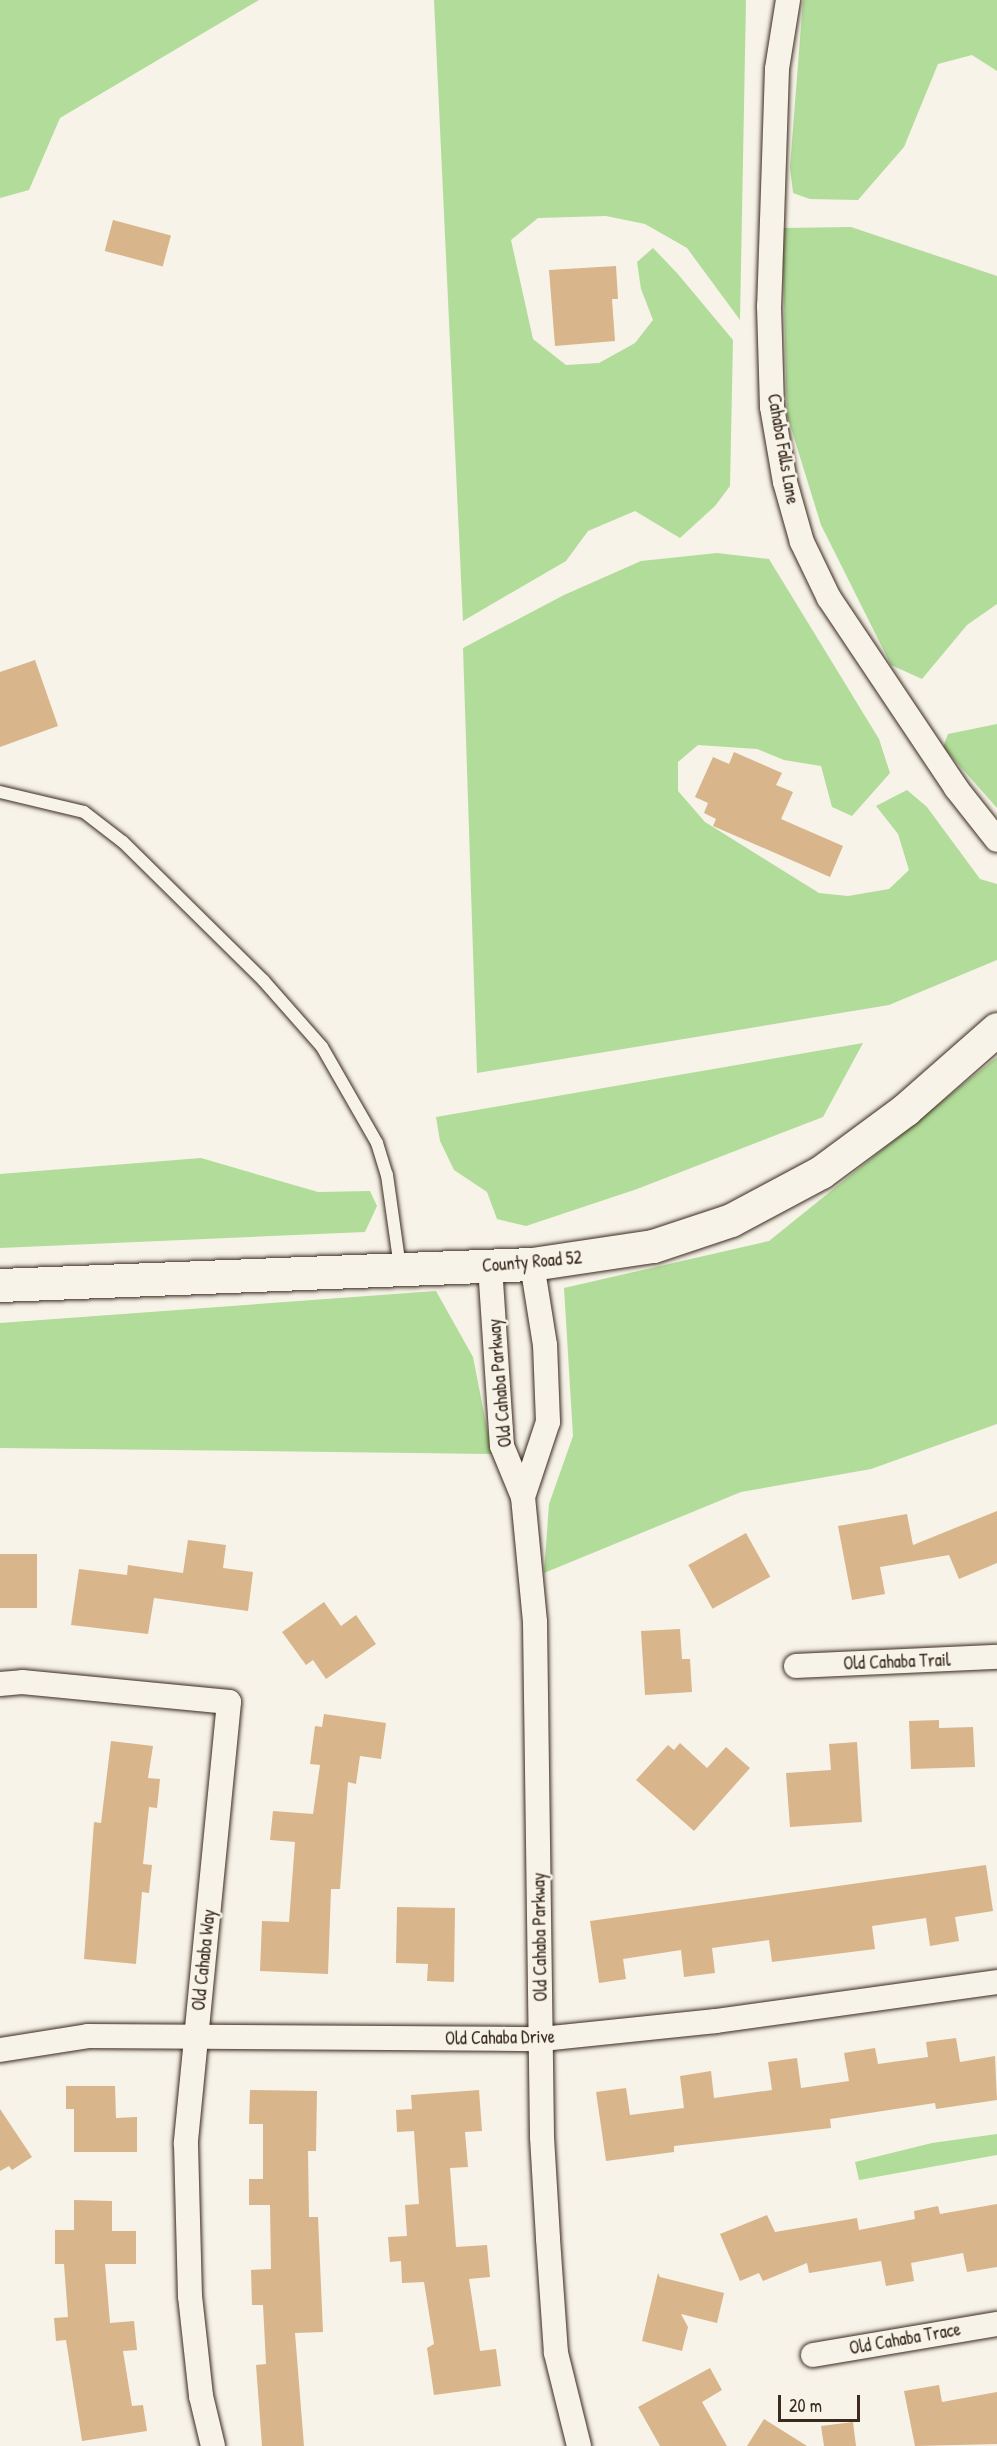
<!DOCTYPE html>
<style>
body{margin:0}
#map{position:relative;width:997px;height:2446px;overflow:hidden;background:#f7f3e8;font-family:"Patrick Hand",sans-serif}
div>[style]{position:absolute}
.green>*{inset:0;background:#b1dc9a}
.building>*{inset:0;background:#d9b58b;transform-origin:0 0}
.roads{filter:drop-shadow(0 0 2px #3b2a1e) drop-shadow(0 0 2px #3b2a1e)}
.lane>*{height:12px;margin:-6px;padding:0 6px;transform-origin:6px;border-radius:6px;background:#f7f3e8}
.street>*{height:24px;margin:-12px;padding:0 12px;transform-origin:12px;border-radius:12px;background:#f7f3e8}
.secondary>*{height:33px;margin:-16.5px;padding:0 16.5px;transform-origin:16.5px;border-radius:16.5px;background:#f7f3e8}
span{translate:-50% -50%;white-space:nowrap;text-align:center;line-height:1.15;-webkit-text-stroke:5px #f7f3e8;paint-order:stroke}
.street-label{font-size:18px;color:#3b2a1e}
.scale{position:absolute;left:778px;top:2395px;width:82px;height:27px;box-sizing:border-box;border:3px solid #3b2a1e;border-top:0;padding-left:8px;font-size:18px;line-height:21px;white-space:nowrap;color:#3b2a1e;-webkit-text-stroke:4px #f7f3e8;paint-order:stroke}
</style>
<div id="map">
<div class="green">
<i style="clip-path:polygon(0 0,259px 0,60px 118px,29px 190px,0 198px)"></i>
<i style="clip-path:polygon(434px 0,746px 0,740px 320px,687px 248px,645px 224px,606px 216px,538px 218px,511px 240px,533px 339px,566px 365px,599px 363px,635px 343px,653px 320px,641px 289px,637px 262px,653px 248px,677px 273px,733px 340px,730px 486px,715px 506px,680px 538px,635px 511px,588px 531px,566px 561px,463px 621px)"></i>
<i style="clip-path:polygon(803px 0,997px 0,997px 71px,972px 55px,938px 64px,904px 147px,858px 200px,810px 199px,793px 193px,790px 167px)"></i>
<i style="clip-path:polygon(851px 227px,997px 276px,997px 604px,967px 625px,922px 679px,891px 665px,821px 525px,787px 415px,782px 228px)"></i>
<i style="clip-path:polygon(717px 553px,769px 559px,879px 739px,890px 773px,852px 816px,832px 807px,821px 766px,784px 760px,757px 749px,698px 745px,678px 762px,678px 791px,705px 822px,819px 893px,848px 896px,889px 889px,909px 870px,898px 834px,876px 806px,907px 790px,927px 807px,980px 879px,997px 884px,997px 960px,889px 1005px,477px 1073px,463px 648px,564px 595px,641px 561px)"></i>
<i style="clip-path:polygon(997px 724px,997px 808px,943px 747px,948px 734px)"></i>
<i style="clip-path:polygon(863px 1043px,823px 1117px,637px 1189px,526px 1226px,497px 1219px,487px 1192px,454px 1170px,440px 1141px,436px 1117px)"></i>
<i style="clip-path:polygon(997px 1057px,997px 1424px,871px 1469px,741px 1492px,544px 1573px,549px 1504px,573px 1436px,564px 1288px,769px 1241px)"></i>
<i style="clip-path:polygon(201px 1158px,318px 1192px,370px 1191px,377px 1206px,365px 1232px,0 1248px,0 1174px)"></i>
<i style="clip-path:polygon(436px 1291px,473px 1357px,492px 1454px,0 1448px,0 1323px)"></i>
<i style="clip-path:polygon(997px 2134px,997px 2155px,859px 2180px,855px 2162px,932px 2143px)"></i>
</div>
<div class="building">
<i style="left:113px;top:220px;width:60px;height:32px;rotate:15deg"></i>
<i style="clip-path:polygon(616px 266px,618px 299px,612px 299px,615px 341px,555px 346px,549px 270px)"></i>
<i style="clip-path:polygon(35px 660px,58px 726px,0 747px,0 672px)"></i>
<i style="clip-path:polygon(734px 752px,782px 773px,776px 785px,793px 792px,781px 819px,843px 846px,830px 877px,713px 826px,716px 819px,704px 813px,708px 803px,695px 797px,713px 757px,729px 764px)"></i>
<i style="clip-path:polygon(997px 1511px,997px 1563px,959px 1579px,949px 1555px,880px 1567px,885px 1594px,852px 1600px,838px 1526px,907px 1514px,913px 1545px)"></i>
<i style="left:746px;top:1533px;width:50px;height:66px;rotate:61deg"></i>
<i style="clip-path:polygon(188px 1540px,226px 1545px,223px 1568px,253px 1572px,248px 1611px,154px 1598px,148px 1634px,71px 1625px,79px 1569px,127px 1575px,128px 1565px,183px 1573px)"></i>
<i style="left:0;top:1554px;width:37px;height:54px"></i>
<i style="clip-path:polygon(324px 1602px,341px 1626px,356px 1615px,376px 1644px,326px 1679px,313px 1660px,306px 1665px,282px 1632px)"></i>
<i style="clip-path:polygon(680px 1629px,682px 1659px,690px 1659px,692px 1692px,645px 1695px,641px 1631px)"></i>
<i style="clip-path:polygon(324px 1714px,386px 1723px,381px 1759px,360px 1756px,356px 1784px,348px 1782px,340px 1889px,331px 1889px,328px 1974px,260px 1971px,262px 1921px,289px 1922px,295px 1842px,270px 1840px,273px 1811px,313px 1814px,320px 1765px,310px 1764px,315px 1726px,322px 1727px)"></i>
<i style="clip-path:polygon(939px 1720px,939px 1728px,973px 1727px,975px 1767px,911px 1769px,909px 1721px)"></i>
<i style="clip-path:polygon(111px 1741px,153px 1746px,148px 1778px,160px 1779px,157px 1808px,149px 1807px,143px 1864px,152px 1865px,149px 1893px,142px 1892px,136px 1964px,84px 1959px,94px 1822px,101px 1823px)"></i>
<i style="clip-path:polygon(857px 1742px,862px 1822px,790px 1827px,786px 1773px,831px 1770px,829px 1744px)"></i>
<i style="clip-path:polygon(680px 1743px,707px 1768px,726px 1747px,750px 1768px,694px 1831px,636px 1780px,668px 1745px,674px 1750px)"></i>
<i style="clip-path:polygon(986px 1865px,993px 1911px,955px 1917px,959px 1941px,930px 1946px,926px 1918px,872px 1926px,875px 1949px,772px 1962px,769px 1940px,712px 1948px,715px 1973px,684px 1977px,681px 1950px,623px 1959px,626px 1979px,599px 1983px,590px 1921px)"></i>
<i style="clip-path:polygon(397px 1907px,455px 1908px,454px 1982px,427px 1981px,428px 1964px,396px 1963px)"></i>
<i style="clip-path:polygon(956px 2038px,960px 2062px,995px 2056px,997px 2100px,936px 2109px,935px 2103px,830px 2119px,831px 2128px,674px 2146px,674px 2152px,606px 2161px,596px 2092px,626px 2088px,630px 2115px,684px 2108px,680px 2076px,711px 2071px,714px 2098px,772px 2090px,768px 2062px,797px 2058px,801px 2088px,849px 2081px,844px 2053px,875px 2048px,878px 2064px,928px 2057px,926px 2042px)"></i>
<i style="clip-path:polygon(66px 2086px,115px 2086px,116px 2118px,137px 2117px,137px 2152px,74px 2152px,74px 2109px,66px 2109px)"></i>
<i style="clip-path:polygon(250px 2090px,317px 2091px,316px 2151px,308px 2151px,309px 2217px,318px 2217px,323px 2332px,295px 2333px,304px 2446px,262px 2446px,256px 2365px,266px 2364px,263px 2305px,252px 2305px,251px 2270px,271px 2269px,270px 2205px,249px 2205px,249px 2179px,263px 2179px,263px 2124px,249px 2124px)"></i>
<i style="clip-path:polygon(479px 2090px,482px 2131px,465px 2132px,468px 2167px,450px 2168px,456px 2247px,487px 2245px,490px 2277px,469px 2279px,480px 2351px,496px 2349px,501px 2386px,434px 2395px,427px 2348px,434px 2344px,424px 2282px,402px 2283px,401px 2261px,390px 2262px,388px 2237px,407px 2236px,405px 2205px,419px 2204px,414px 2131px,397px 2132px,396px 2110px,412px 2109px,411px 2095px)"></i>
<i style="clip-path:polygon(0 2109px,32px 2157px,12px 2170px,9px 2166px,0 2171px)"></i>
<i style="clip-path:polygon(74px 2200px,112px 2201px,112px 2231px,136px 2231px,136px 2264px,105px 2264px,110px 2323px,134px 2321px,137px 2350px,123px 2351px,132px 2406px,143px 2405px,147px 2431px,82px 2441px,66px 2340px,56px 2341px,54px 2318px,68px 2317px,64px 2264px,55px 2264px,55px 2230px,74px 2230px)"></i>
<i style="clip-path:polygon(997px 2204px,997px 2267px,967px 2272px,963px 2253px,911px 2263px,914px 2281px,886px 2286px,881px 2261px,809px 2273px,807px 2263px,763px 2281px,759px 2273px,740px 2281px,720px 2234px,767px 2215px,775px 2232px,857px 2218px,859px 2230px,915px 2219px,914px 2211px,938px 2206px,940px 2214px)"></i>
<i style="clip-path:polygon(658px 2273px,660px 2277px,724px 2293px,717px 2323px,681px 2314px,688px 2327px,682px 2351px,642px 2341px)"></i>
<i style="clip-path:polygon(710px 2368px,722px 2390px,702px 2402px,727px 2446px,660px 2446px,638px 2407px)"></i>
<i style="clip-path:polygon(939px 2385px,942px 2402px,997px 2392px,997px 2444px,915px 2446px,904px 2391px)"></i>
<i style="clip-path:polygon(764px 2419px,807px 2446px,747px 2446px)"></i>
<i style="clip-path:polygon(853px 2422px,856px 2446px,824px 2446px,821px 2426px)"></i>
</div>
<div class="roads">
<div class="lane">
<i style="left:0;top:792px;width:86px;rotate:13.4deg"></i>
<i style="left:84px;top:812px;width:49px;rotate:37.6deg"></i>
<i style="left:123px;top:842px;width:197px;rotate:44.6deg"></i>
<i style="left:263px;top:980px;width:89px;rotate:48.6deg"></i>
<i style="left:322px;top:1047px;width:111px;rotate:60.2deg"></i>
<i style="left:377px;top:1143px;width:34px;rotate:73deg"></i>
<i style="left:387px;top:1175px;width:94px;rotate:82deg"></i>
</div>
<div class="street">
<i style="left:788px;top:0;width:70px;rotate:99.1deg"></i>
<i style="left:777px;top:69px;width:237px;rotate:91.9deg"></i>
<i style="left:769px;top:306px;width:101px;rotate:88.3deg"></i>
<i style="left:772px;top:407px;width:76px;rotate:80.2deg"></i>
<i style="left:785px;top:482px;width:62px;rotate:74.2deg"></i>
<i style="left:802px;top:542px;width:62px;rotate:64.3deg"></i>
<i style="left:829px;top:598px;width:229px;rotate:56.2deg"></i>
<i style="left:956px;top:788px;width:66px;rotate:51.7deg"></i>
<i style="left:490px;top:1266px;width:180px;rotate:86.2deg"></i>
<i style="left:502px;top:1446px;width:55px;rotate:67.6deg"></i>
<i style="left:523px;top:1497px;width:79px;rotate:-71.6deg"></i>
<i style="left:548px;top:1422px;width:77px;rotate:-92.2deg"></i>
<i style="left:545px;top:1345px;width:82px;rotate:-99.1deg"></i>
<i style="left:523px;top:1497px;width:126px;rotate:84.5deg"></i>
<i style="left:535px;top:1622px;width:515px;rotate:89.22deg"></i>
<i style="left:542px;top:2137px;width:102px;rotate:86.6deg"></i>
<i style="left:548px;top:2239px;width:114px;rotate:86deg"></i>
<i style="left:556px;top:2353px;width:96px;rotate:76.1deg"></i>
<i style="left:796px;top:1666px;width:201px;rotate:-2.6deg"></i>
<i style="left:0;top:1684px;width:22px;rotate:-5deg"></i>
<i style="left:22px;top:1682px;width:208px;rotate:5.5deg"></i>
<i style="left:229px;top:1702px;width:444px;rotate:95.6deg"></i>
<i style="left:186px;top:2144px;width:152px;rotate:88.5deg"></i>
<i style="left:190px;top:2296px;width:101px;rotate:83.7deg"></i>
<i style="left:201px;top:2396px;width:51px;rotate:76.5deg"></i>
<i style="left:0;top:2050px;width:89px;rotate:-9deg"></i>
<i style="left:88px;top:2036px;width:454px;rotate:0.4deg"></i>
<i style="left:542px;top:2039px;width:175px;rotate:-5.9deg"></i>
<i style="left:716px;top:2021px;width:284px;rotate:-7.9deg"></i>
<i style="left:813px;top:2355px;width:187px;rotate:-9.6deg"></i>
</div>
<div class="secondary">
<i style="left:0;top:1285px;width:532px;rotate:-2.26deg"></i>
<i style="left:532px;top:1264px;width:122px;rotate:-8.5deg"></i>
<i style="left:653px;top:1246px;width:82px;rotate:-18.4deg"></i>
<i style="left:731px;top:1220px;width:102px;rotate:-28.1deg"></i>
<i style="left:821px;top:1172px;width:106px;rotate:-36.5deg"></i>
<i style="left:906px;top:1109px;width:121px;rotate:-41.3deg"></i>
</div>
</div>
<div class="street-label">
<span style="left:783px;top:449px;rotate:80deg">Cahaba Falls Lane</span>
<span style="left:532px;top:1262px;rotate:-5deg">County Road 52</span>
<span style="left:500px;top:1383px;rotate:-95deg">Old Cahaba Parkway</span>
<span style="left:897px;top:1662px;rotate:-2deg">Old Cahaba Trail</span>
<span style="left:540px;top:1937px;rotate:-91deg">Old Cahaba Parkway</span>
<span style="left:204px;top:1960px;rotate:-84deg">Old Cahaba Way</span>
<span style="left:500px;top:2038px;rotate:-1deg">Old Cahaba Drive</span>
<span style="left:905px;top:2339px;rotate:-10deg">Old Cahaba Trace</span>
</div>
<div class="scale">20 m</div>
</div>
